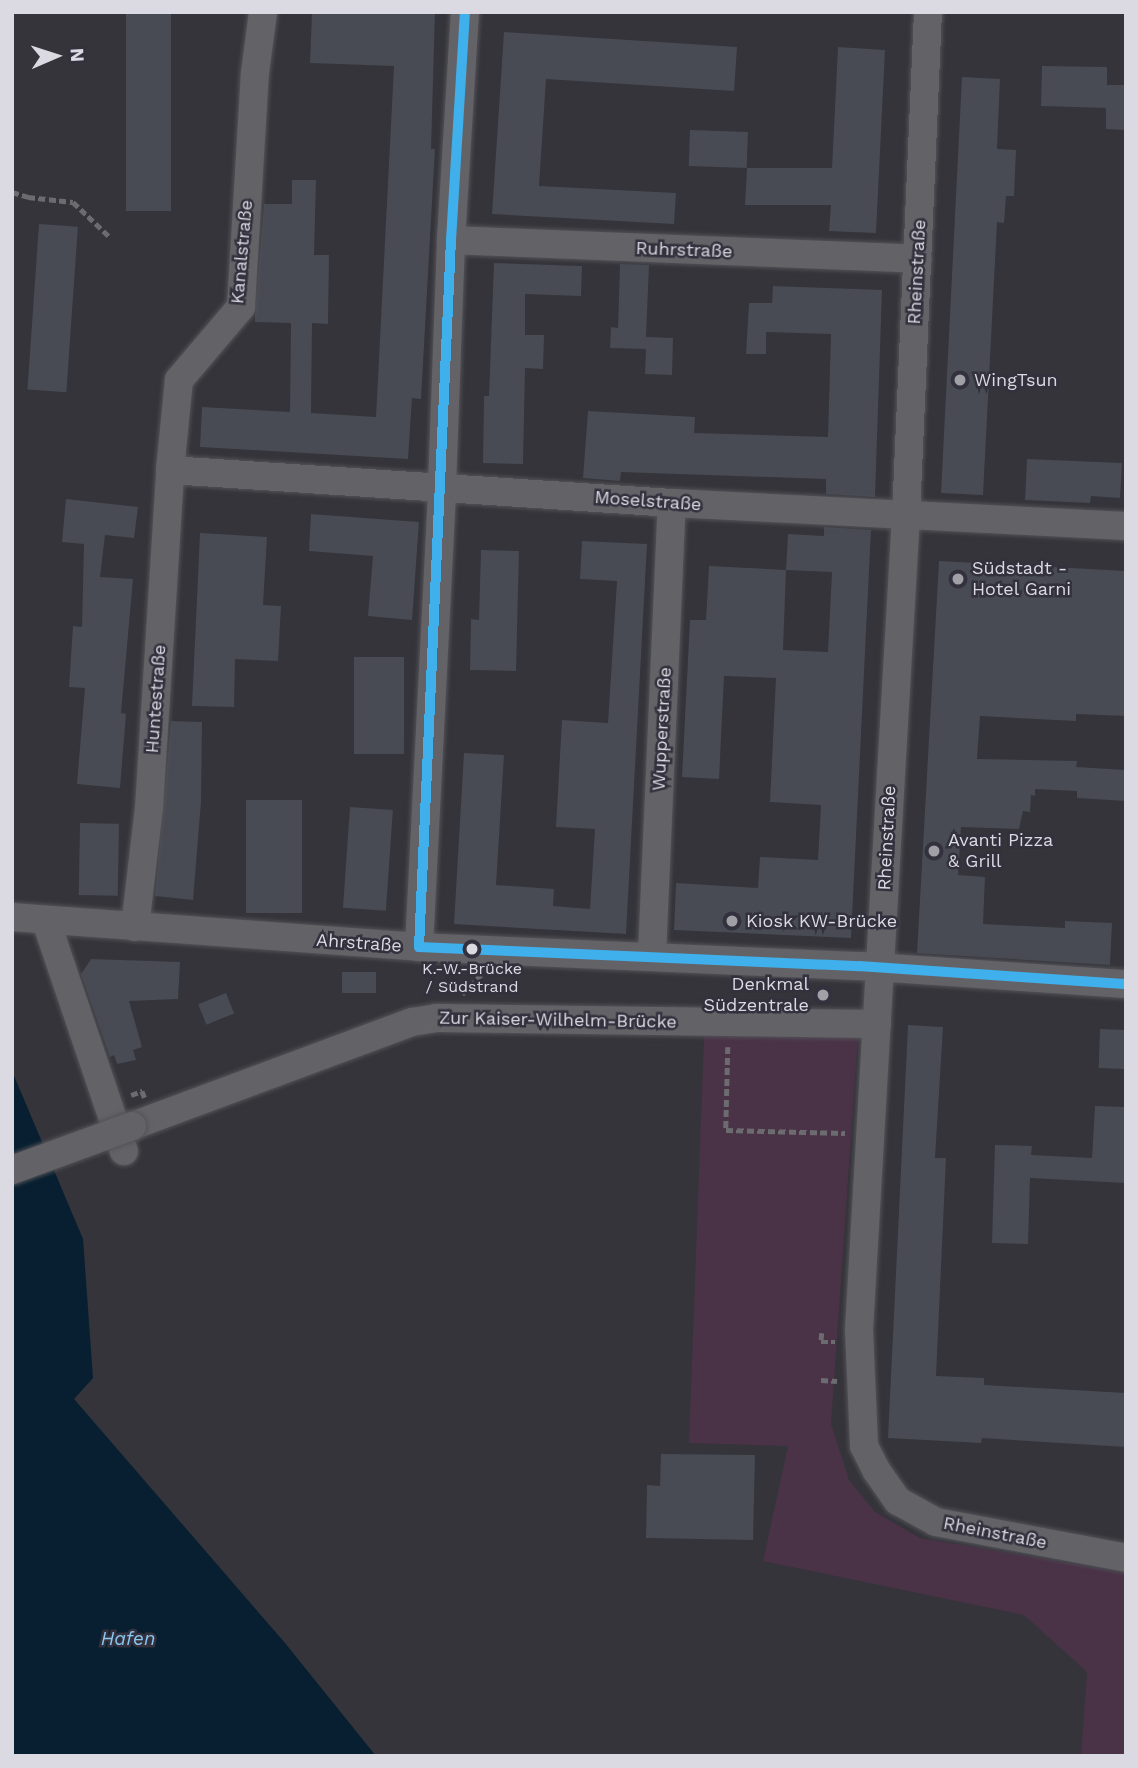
<!DOCTYPE html>
<meta charset="utf-8">
<style>
body{margin:0}
#map{position:relative;width:1138px;height:1768px;overflow:hidden;background:#34343a;font-family:"Work Sans",sans-serif}
div>[style]{position:absolute}
.green>*{inset:0;background:#4a3247}
.water>*{inset:0;background:#071f30}
.building>*{inset:0;background:#484b54;transform-origin:0 0}
.path>*{height:4.5px;margin-top:-2.25px;transform-origin:0;background:repeating-linear-gradient(90deg,#6b6b70 0 7px,transparent 0 10.5px)}
.roads{filter:drop-shadow(0 0 2px #525258) drop-shadow(0 0 2px #525258)}
.minor>*{height:28px;margin:-14px;padding:0 14px;transform-origin:14px;border-radius:14px;background:#636367}
.bridges{filter:drop-shadow(0 0 2px #525258) drop-shadow(0 0 2px #525258)}
.minor-bridge>*{height:28px;margin:-14px;padding:0 14px;transform-origin:14px;border-radius:14px;background:#636367}
.bus-1>*{height:10px;margin:-5px;padding:0 5px;transform-origin:5px;border-radius:5px;background:#3fb0ec}
.dots>*{width:19px;height:19px;translate:-50% -50%;box-sizing:border-box;border:4px solid #32313d;border-radius:50%}
span{translate:-50% -50%;white-space:nowrap;text-align:center;line-height:1.15;-webkit-text-stroke:5px #32313d;paint-order:stroke}
.bus-label{font-size:16px;color:#dbdae2}
.street-label{font-size:18px;color:#dbdae2}
.poi-label{font-size:18px;color:#dbdae2}
.left{translate:0 -50%;text-align:left}
.right{translate:-100% -50%;text-align:right}
.water-label{font-size:19px;color:#89c6f2;font-style:italic}
.frame{position:absolute;inset:0;border:14px solid #dbdae2;pointer-events:none}
.north{position:absolute;left:21px;top:21px;width:70px;height:70px;-webkit-text-stroke:5px #32313d;paint-order:stroke;rotate:87deg;font-size:19px;font-weight:700;line-height:28px;text-align:center;color:#dbdae2}
.north::after{content:'';display:block;margin:auto;width:24px;height:32px;background:#dbdae2;clip-path:polygon(50% 0,100% 100%,50% 72%,0 100%)}
</style>
<div id="map">
<div class="green">
<i style="clip-path:polygon(704px 1035px,858px 1036px,831px 1424px,849px 1480px,875px 1512px,920px 1538px,1126px 1573px,1126px 1756px,1081px 1756px,1087px 1672px,1024px 1615px,763px 1561px,788px 1446px,689px 1443px)"></i>
</div>
<div class="water">
<i style="clip-path:polygon(12px 1071px,83px 1239px,93px 1378px,74px 1399px,285px 1643px,376px 1756px,12px 1756px)"></i>
</div>
<div class="building">
<i style="left:126px;top:12px;width:45px;height:199px"></i>
<i style="clip-path:polygon(312px 12px,435px 12px,431px 149px,435px 149px,421px 399px,412px 398px,408px 459px,200px 447px,202px 407px,290px 412px,291px 323px,255px 322px,255px 314px,264px 204px,292px 204px,292px 180px,316px 180px,314px 255px,329px 255px,328px 324px,312px 323px,311px 413px,376px 417px,394px 66px,310px 63px)"></i>
<i style="clip-path:polygon(504px 32px,737px 47px,734px 91px,546px 79px,539px 186px,676px 193px,674px 224px,492px 214px)"></i>
<i style="clip-path:polygon(838px 47px,885px 50px,876px 233px,829px 231px,831px 205px,745px 205px,747px 168px,832px 168px)"></i>
<i style="clip-path:polygon(1042px 66px,1107px 67px,1107px 85px,1126px 85px,1126px 130px,1106px 129px,1106px 108px,1041px 106px)"></i>
<i style="clip-path:polygon(962px 77px,1000px 79px,997px 149px,1016px 150px,1014px 196px,1006px 196px,1004px 223px,997px 222px,983px 495px,941px 493px)"></i>
<i style="left:690px;top:130px;width:58px;height:36px;rotate:2deg"></i>
<i style="left:39px;top:224px;width:39px;height:166px;rotate:4deg"></i>
<i style="clip-path:polygon(494px 263px,582px 266px,581px 296px,525px 294px,525px 335px,544px 335px,543px 369px,525px 368px,523px 464px,483px 463px,484px 396px,489px 396px)"></i>
<i style="clip-path:polygon(620px 264px,649px 265px,646px 337px,673px 338px,672px 375px,645px 374px,646px 349px,610px 348px,611px 327px,618px 328px)"></i>
<i style="clip-path:polygon(773px 286px,882px 290px,875px 497px,826px 494px,826px 479px,621px 472px,620px 481px,583px 478px,588px 411px,695px 417px,694px 433px,828px 437px,831px 334px,766px 332px,766px 354px,746px 354px,749px 303px,772px 303px)"></i>
<i style="clip-path:polygon(1027px 459px,1122px 463px,1120px 498px,1091px 496px,1090px 503px,1025px 500px)"></i>
<i style="clip-path:polygon(66px 499px,138px 507px,134px 538px,105px 535px,100px 577px,133px 579px,121px 713px,126px 714px,120px 788px,77px 784px,85px 688px,69px 687px,73px 626px,82px 627px,84px 544px,62px 542px)"></i>
<i style="clip-path:polygon(311px 514px,419px 522px,412px 620px,368px 616px,373px 556px,309px 551px)"></i>
<i style="clip-path:polygon(evenodd,824px 527px,871px 530px,851px 938px,674px 930px,676px 883px,758px 888px,760px 857px,818px 860px,821px 805px,770px 802px,776px 678px,724px 676px,719px 779px,682px 777px,690px 620px,706px 620px,709px 566px,786px 570px,788px 534px,824px 536px,824px 527px,786px 570px,832px 572px,828px 652px,783px 650px,786px 570px)"></i>
<i style="clip-path:polygon(200px 533px,267px 537px,263px 605px,281px 606px,278px 661px,235px 659px,234px 707px,192px 706px)"></i>
<i style="clip-path:polygon(582px 541px,647px 544px,626px 934px,454px 924px,464px 753px,504px 755px,496px 885px,554px 889px,553px 906px,590px 909px,595px 829px,556px 827px,562px 720px,608px 723px,617px 581px,580px 579px)"></i>
<i style="clip-path:polygon(481px 550px,519px 551px,516px 671px,470px 670px,471px 619px,479px 620px)"></i>
<i style="clip-path:polygon(939px 561px,1126px 571px,1126px 716px,1076px 714px,1076px 721px,980px 716px,977px 759px,1077px 761px,1076px 767px,1126px 770px,1126px 801px,1077px 798px,1077px 791px,1035px 789px,1035px 796px,1031px 795px,1030px 812px,1023px 811px,1019px 829px,961px 827px,958px 875px,985px 877px,983px 924px,1065px 928px,1065px 921px,1112px 923px,1110px 965px,917px 953px)"></i>
<i style="left:354px;top:657px;width:50px;height:97px"></i>
<i style="clip-path:polygon(171px 721px,202px 722px,201px 802px,193px 900px,155px 896px)"></i>
<i style="left:302px;top:800px;width:113px;height:56px;rotate:90deg"></i>
<i style="left:350px;top:807px;width:43px;height:101px;rotate:4deg"></i>
<i style="left:80px;top:823px;width:39px;height:72px;rotate:1deg"></i>
<i style="clip-path:polygon(91px 959px,180px 962px,178px 999px,129px 1001px,142px 1047px,133px 1050px,136px 1060px,117px 1064px,114px 1055px,110px 1057px,81px 974px)"></i>
<i style="left:342px;top:972px;width:34px;height:21px"></i>
<i style="left:226px;top:993px;width:22px;height:30px;rotate:68deg"></i>
<i style="clip-path:polygon(908px 1025px,943px 1027px,935px 1158px,946px 1158px,936px 1376px,984px 1378px,984px 1385px,1126px 1393px,1126px 1447px,982px 1438px,981px 1443px,888px 1438px)"></i>
<i style="left:1100px;top:1029px;width:26px;height:39px;rotate:2deg"></i>
<i style="clip-path:polygon(1095px 1106px,1126px 1107px,1126px 1183px,1030px 1178px,1028px 1244px,992px 1243px,995px 1145px,1032px 1146px,1031px 1155px,1092px 1158px)"></i>
<i style="clip-path:polygon(661px 1454px,755px 1455px,753px 1540px,646px 1538px,647px 1485px,660px 1486px)"></i>
</div>
<div class="path">
<i style="left:12px;top:192px;width:17px;rotate:17deg"></i>
<i style="left:28px;top:197px;width:45px;rotate:6.3deg"></i>
<i style="left:73px;top:202px;width:52px;rotate:43.5deg"></i>
<i style="left:462px;top:994px;width:27px;rotate:-45deg"></i>
<i style="left:728px;top:1047px;width:83px;rotate:91.4deg"></i>
<i style="left:726px;top:1130px;width:119px;rotate:1.4deg"></i>
<i style="left:131px;top:1095px;width:12px;rotate:-20deg"></i>
<i style="left:142px;top:1091px;width:8px;rotate:67deg"></i>
<i style="left:822px;top:1333px;width:9px;rotate:96deg"></i>
<i style="left:821px;top:1342px;width:14px"></i>
<i style="left:821px;top:1380px;width:16px;rotate:4deg"></i>
</div>
<div class="roads">
<div class="minor">
<i style="left:928px;top:12px;width:503px;rotate:92.5deg"></i>
<i style="left:906px;top:515px;width:816px;rotate:93.3deg"></i>
<i style="left:859px;top:1330px;width:116px;rotate:87.5deg"></i>
<i style="left:864px;top:1446px;width:27px;rotate:63deg"></i>
<i style="left:876px;top:1470px;width:38px;rotate:55deg"></i>
<i style="left:898px;top:1501px;width:43px;rotate:28.9deg"></i>
<i style="left:936px;top:1522px;width:193px;rotate:10.7deg"></i>
<i style="left:451px;top:240px;width:467px;rotate:2.3deg"></i>
<i style="left:170px;top:470px;width:503px;rotate:3.76deg"></i>
<i style="left:672px;top:503px;width:455px;rotate:2.9deg"></i>
<i style="left:12px;top:917px;width:408px;rotate:4.2deg"></i>
<i style="left:419px;top:947px;width:441px;rotate:2.5deg"></i>
<i style="left:860px;top:966px;width:267px;rotate:3.9deg"></i>
<i style="left:46px;top:921px;width:243px;rotate:71.3deg"></i>
<i style="left:135px;top:927px;width:120px;rotate:-83.3deg"></i>
<i style="left:149px;top:808px;width:339px;rotate:-86.4deg"></i>
<i style="left:170px;top:470px;width:90px;rotate:-84.3deg"></i>
<i style="left:179px;top:380px;width:96px;rotate:-49.7deg"></i>
<i style="left:241px;top:307px;width:234px;rotate:-86.6deg"></i>
<i style="left:255px;top:73px;width:62px;rotate:-82.5deg"></i>
<i style="left:419px;top:947px;width:462px;rotate:-87.1deg"></i>
<i style="left:442px;top:486px;width:246px;rotate:-87.9deg"></i>
<i style="left:451px;top:240px;width:228px;rotate:-86.5deg"></i>
<i style="left:652px;top:955px;width:452px;rotate:-87.5deg"></i>
<i style="left:132px;top:1126px;width:299px;rotate:-20.4deg"></i>
<i style="left:412px;top:1022px;width:24px;rotate:-9deg"></i>
<i style="left:436px;top:1018px;width:441px;rotate:0.8deg"></i>
</div>
</div>
<div class="bridges">
<div class="minor-bridge">
<i style="left:12px;top:1170px;width:128px;rotate:-20.1deg"></i>
</div>
</div>
<div class="bus-1">
<i style="left:419px;top:947px;width:708px;rotate:-87.41deg"></i>
<i style="left:451px;top:240px;width:228px;rotate:-86.5deg"></i>
<i style="left:419px;top:947px;width:441px;rotate:2.5deg"></i>
<i style="left:860px;top:966px;width:267px;rotate:3.9deg"></i>
</div>
<div class="dots">
<i style="left:960px;top:380px;background:#a1a0a7"></i>
<i style="left:958px;top:579px;background:#a1a0a7"></i>
<i style="left:934px;top:851px;background:#a1a0a7"></i>
<i style="left:732px;top:921px;background:#a1a0a7"></i>
<i style="left:472px;top:949px;background:#dbdae2"></i>
<i style="left:823px;top:995px;background:#a1a0a7"></i>
</div>
<div class="bus-label">
<span style="left:472px;top:978px">K.-W.-Brücke<br>/ Südstrand</span>
</div>
<div class="street-label">
<span style="left:684px;top:250px;rotate:2deg">Ruhrstraße</span>
<span style="left:242px;top:252px;rotate:-85deg">Kanalstraße</span>
<span style="left:917px;top:272px;rotate:-87deg">Rheinstraße</span>
<span style="left:648px;top:501px;rotate:4deg">Moselstraße</span>
<span style="left:156px;top:699px;rotate:-86deg">Huntestraße</span>
<span style="left:662px;top:729px;rotate:-87deg">Wupperstraße</span>
<span style="left:887px;top:838px;rotate:-87deg">Rheinstraße</span>
<span style="left:359px;top:943px;rotate:4deg">Ahrstraße</span>
<span style="left:558px;top:1020px;rotate:1deg">Zur Kaiser-Wilhelm-Brücke</span>
<span style="left:995px;top:1533px;rotate:11deg">Rheinstraße</span>
</div>
<div class="poi-label">
<span class="left" style="left:974px;top:380px">WingTsun</span>
<span class="left" style="left:972px;top:579px">Südstadt -<br>Hotel Garni</span>
<span class="left" style="left:948px;top:851px">Avanti Pizza<br>&amp; Grill</span>
<span class="left" style="left:746px;top:921px">Kiosk KW-Brücke</span>
<span class="right" style="left:809px;top:995px">Denkmal<br>Südzentrale</span>
</div>
<div class="water-label">
<span style="left:128px;top:1639px">Hafen</span>
</div>
<div class="frame"></div>
<div class="north">N</div>
</div>
